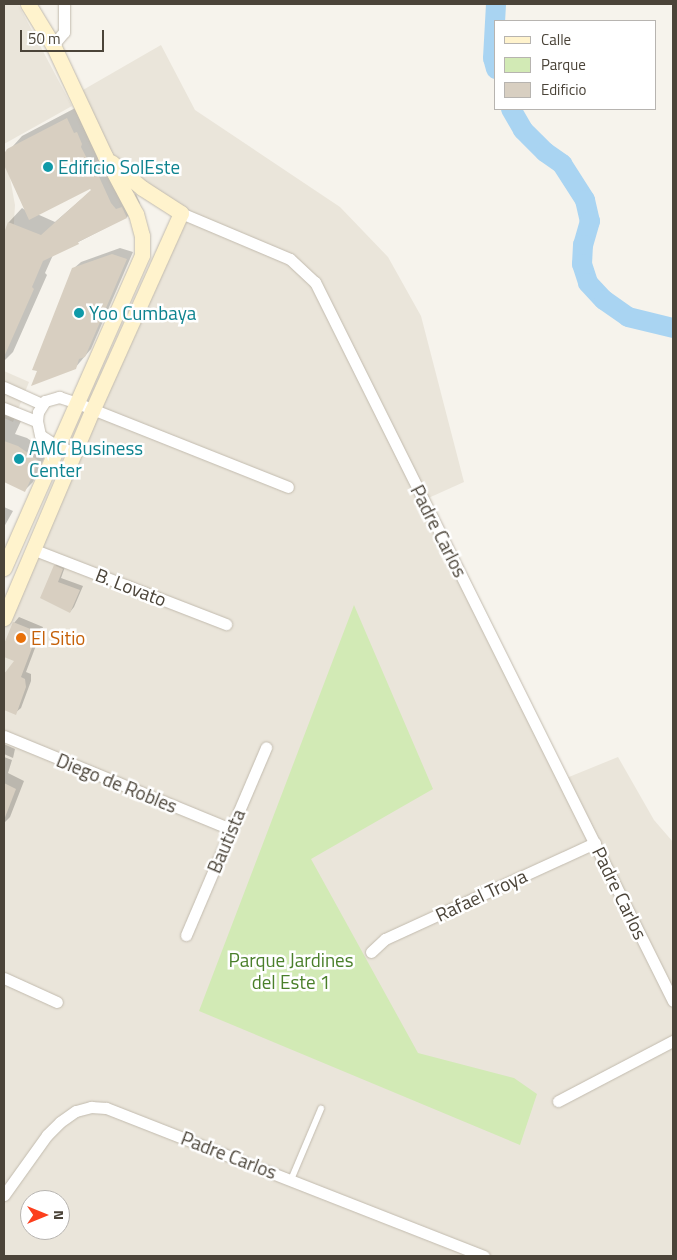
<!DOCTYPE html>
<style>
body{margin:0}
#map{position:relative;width:677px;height:1260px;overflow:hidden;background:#f6f3ec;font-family:"Titillium Web",sans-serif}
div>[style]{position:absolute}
.residential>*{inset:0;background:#eae5da}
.green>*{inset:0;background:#d2eab5}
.shadow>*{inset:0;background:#0003}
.river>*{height:20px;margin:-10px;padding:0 10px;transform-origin:10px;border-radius:10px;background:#a9d4f2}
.building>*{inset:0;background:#d8cfc1}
.roads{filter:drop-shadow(0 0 1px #c2bbae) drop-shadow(0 0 1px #c2bbae)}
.lane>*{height:5.5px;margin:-2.75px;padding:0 2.75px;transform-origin:2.75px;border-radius:2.75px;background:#fff}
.street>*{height:11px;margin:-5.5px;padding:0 5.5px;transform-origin:5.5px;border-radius:5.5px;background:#fff}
.secondary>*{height:15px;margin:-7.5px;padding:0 7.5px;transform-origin:7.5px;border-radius:7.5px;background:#fff3cd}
.dots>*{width:14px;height:14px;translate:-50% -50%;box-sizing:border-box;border:2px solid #fff;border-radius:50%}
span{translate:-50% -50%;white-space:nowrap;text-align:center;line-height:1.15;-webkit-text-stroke:5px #fff;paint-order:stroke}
.culture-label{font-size:19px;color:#0d838f}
.left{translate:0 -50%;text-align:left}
.street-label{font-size:19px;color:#4b4439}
.food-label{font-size:19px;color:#c56008}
.park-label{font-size:19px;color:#4a7f2a}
.frame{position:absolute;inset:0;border:5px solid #4b4439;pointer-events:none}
.legend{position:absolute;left:494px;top:20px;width:162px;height:90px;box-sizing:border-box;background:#fff;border:1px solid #b7b4b0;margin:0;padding:6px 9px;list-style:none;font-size:15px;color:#4b4439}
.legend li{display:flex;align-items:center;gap:10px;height:25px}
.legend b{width:25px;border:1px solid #b7b4b0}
.north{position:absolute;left:20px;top:1190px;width:50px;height:50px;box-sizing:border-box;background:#fff;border:1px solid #b7b4b0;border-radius:50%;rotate:90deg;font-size:14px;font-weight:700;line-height:20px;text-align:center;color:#4b4439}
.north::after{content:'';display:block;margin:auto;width:18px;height:22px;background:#fc3f1d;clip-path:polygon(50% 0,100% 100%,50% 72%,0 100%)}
.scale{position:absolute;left:20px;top:30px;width:84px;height:22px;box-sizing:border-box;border:2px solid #4b4439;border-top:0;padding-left:6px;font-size:15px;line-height:18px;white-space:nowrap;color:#4b4439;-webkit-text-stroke:4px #fff;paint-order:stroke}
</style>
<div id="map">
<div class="residential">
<i style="clip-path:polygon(4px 4px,18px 4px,72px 106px,4px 144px)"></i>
<i style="clip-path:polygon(evenodd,161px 45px,195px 110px,340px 207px,388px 257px,421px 316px,464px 482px,424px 500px,564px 779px,618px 757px,654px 820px,673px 842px,673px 1256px,4px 1256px,4px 618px,181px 213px,106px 155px,76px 94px,161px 45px,30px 1200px,60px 1200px,60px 1230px,30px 1230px,30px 1200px)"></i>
<i style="clip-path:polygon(4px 145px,15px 205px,12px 255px,4px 275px)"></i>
<i style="clip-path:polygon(4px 371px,29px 382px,13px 422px,4px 418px)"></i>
</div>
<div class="green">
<i style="clip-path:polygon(354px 605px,433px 789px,311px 859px,418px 1053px,514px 1078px,537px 1094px,520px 1145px,199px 1011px)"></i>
</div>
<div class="shadow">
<i style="clip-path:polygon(evenodd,81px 105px,130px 197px,136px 194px,140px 203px,127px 217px,53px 255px,45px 273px,47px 275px,13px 352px,4px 361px,4px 237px,9px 222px,22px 208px,25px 210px,4px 162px,4px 156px,22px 136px,81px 105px,90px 187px,92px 190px,55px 222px,37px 214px,90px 187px)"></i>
<i style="clip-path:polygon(120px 248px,133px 252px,91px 349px,75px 368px,73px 269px,81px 262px)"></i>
<i style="clip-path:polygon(4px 414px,21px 421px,15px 434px,27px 438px,47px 452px,33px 482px,25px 490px,4px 481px)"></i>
<i style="clip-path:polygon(4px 507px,13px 511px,4px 527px)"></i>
<i style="clip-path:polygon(59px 562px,66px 564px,61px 578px,83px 586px,74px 607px,70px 612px,42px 597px,55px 566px)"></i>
<i style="clip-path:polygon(19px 617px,43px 627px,26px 672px,31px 674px,31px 681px,21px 708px,15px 713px,4px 709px,4px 672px,6px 673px,16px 661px,4px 656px,4px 648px,14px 623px)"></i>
<i style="clip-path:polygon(4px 744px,15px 749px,13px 758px,4px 754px)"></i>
<i style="clip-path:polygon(4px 757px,12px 760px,8px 773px,24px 781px,10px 817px,4px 823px)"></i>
</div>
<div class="river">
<i style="left:496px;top:69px;width:11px;rotate:-105deg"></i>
<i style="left:493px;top:58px;width:54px;rotate:-86.8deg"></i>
<i style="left:511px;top:109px;width:24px;rotate:60deg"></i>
<i style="left:523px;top:130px;width:31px;rotate:45deg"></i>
<i style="left:545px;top:152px;width:21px;rotate:35deg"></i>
<i style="left:562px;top:164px;width:43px;rotate:57.4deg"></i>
<i style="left:585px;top:200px;width:22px;rotate:77deg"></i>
<i style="left:590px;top:221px;width:25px;rotate:106deg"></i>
<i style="left:583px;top:245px;width:19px;rotate:93deg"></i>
<i style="left:582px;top:264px;width:20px;rotate:72deg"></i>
<i style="left:588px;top:283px;width:23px;rotate:47deg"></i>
<i style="left:604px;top:300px;width:29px;rotate:35deg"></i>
<i style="left:628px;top:317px;width:46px;rotate:13.7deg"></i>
</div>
<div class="building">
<i style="clip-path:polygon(67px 118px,74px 133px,77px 132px,82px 144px,81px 147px,93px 170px,96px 170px,111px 203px,116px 209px,122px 207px,127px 218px,78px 242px,79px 244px,43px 261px,32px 287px,34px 289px,4px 357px,4px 233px,8px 222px,41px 235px,91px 190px,90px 189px,29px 220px,4px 165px,4px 154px,7px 149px)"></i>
<i style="clip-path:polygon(112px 254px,127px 259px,85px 357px,79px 359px,76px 369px,31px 386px,37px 371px,32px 370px,72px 268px)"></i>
<i style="clip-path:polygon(4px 441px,18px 446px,39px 461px,25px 492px,4px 482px)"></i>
<i style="clip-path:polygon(54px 565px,63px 569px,58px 582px,80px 590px,70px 613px,40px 598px)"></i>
<i style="clip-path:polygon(13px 622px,38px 632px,21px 677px,25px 679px,26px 687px,16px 715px,4px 710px,4px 674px,14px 661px,4px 657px,4px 644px)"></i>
<i style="clip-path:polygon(4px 783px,16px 789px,4px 820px)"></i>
</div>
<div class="roads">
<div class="lane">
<i style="left:291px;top:1180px;width:77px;rotate:-67.1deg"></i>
</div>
<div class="street">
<i style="left:53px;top:45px;width:17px;rotate:-50deg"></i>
<i style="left:64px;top:32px;width:28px;rotate:-90deg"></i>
<i style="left:181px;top:213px;width:118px;rotate:22.9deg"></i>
<i style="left:290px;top:259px;width:34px;rotate:43deg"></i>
<i style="left:315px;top:282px;width:803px;rotate:63.53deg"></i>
<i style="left:4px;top:387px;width:42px;rotate:24.1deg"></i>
<i style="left:4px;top:408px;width:35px;rotate:22deg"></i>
<i style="left:75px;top:453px;width:19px;rotate:-159deg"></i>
<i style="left:57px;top:446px;width:20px;rotate:-147deg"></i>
<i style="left:40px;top:435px;width:14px;rotate:-102deg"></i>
<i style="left:37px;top:421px;width:9px;rotate:-84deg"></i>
<i style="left:38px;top:412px;width:13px;rotate:-58deg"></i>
<i style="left:45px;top:401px;width:15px;rotate:-16deg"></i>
<i style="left:59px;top:397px;width:19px;rotate:18deg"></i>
<i style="left:77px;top:403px;width:227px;rotate:21.7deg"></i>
<i style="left:35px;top:550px;width:205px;rotate:21.2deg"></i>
<i style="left:4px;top:736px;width:245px;rotate:22.3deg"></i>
<i style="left:186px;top:935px;width:204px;rotate:-66.9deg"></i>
<i style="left:371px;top:952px;width:19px;rotate:-43deg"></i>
<i style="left:385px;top:939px;width:231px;rotate:-24.6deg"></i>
<i style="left:4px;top:978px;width:58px;rotate:24.4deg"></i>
<i style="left:558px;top:1101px;width:130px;rotate:-27.6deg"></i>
<i style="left:4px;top:1195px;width:74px;rotate:-54.4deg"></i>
<i style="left:47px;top:1135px;width:18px;rotate:-45deg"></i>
<i style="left:60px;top:1122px;width:19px;rotate:-35deg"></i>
<i style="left:76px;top:1111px;width:16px;rotate:-15deg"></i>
<i style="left:91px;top:1107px;width:15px;rotate:4deg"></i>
<i style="left:106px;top:1108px;width:406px;rotate:21.4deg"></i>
</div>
<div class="secondary">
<i style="left:4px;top:568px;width:342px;rotate:-66.2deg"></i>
<i style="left:142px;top:255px;width:19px;rotate:-90deg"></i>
<i style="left:142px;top:236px;width:23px;rotate:-105deg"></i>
<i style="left:136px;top:214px;width:66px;rotate:-118.1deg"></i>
<i style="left:105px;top:156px;width:123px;rotate:-115.1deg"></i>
<i style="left:53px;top:45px;width:48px;rotate:-121.4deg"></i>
<i style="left:4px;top:618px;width:225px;rotate:-67deg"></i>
<i style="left:92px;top:411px;width:217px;rotate:-65.8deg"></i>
<i style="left:181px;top:213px;width:46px;rotate:-147.3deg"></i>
<i style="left:142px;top:188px;width:40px;rotate:-140deg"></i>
</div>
</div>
<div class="dots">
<i style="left:48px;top:167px;background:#0f9aa8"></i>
<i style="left:79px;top:313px;background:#0f9aa8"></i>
<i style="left:19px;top:459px;background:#0f9aa8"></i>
<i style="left:21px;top:638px;background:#e8710a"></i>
</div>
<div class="culture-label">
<span class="left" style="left:58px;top:167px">Edificio SolEste</span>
<span class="left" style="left:89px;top:313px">Yoo Cumbaya</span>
<span class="left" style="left:29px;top:459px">AMC Business<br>Center</span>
</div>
<div class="street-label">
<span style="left:439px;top:531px;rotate:63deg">Padre Carlos</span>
<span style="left:131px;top:587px;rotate:21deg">B. Lovato</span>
<span style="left:117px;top:783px;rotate:22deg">Diego de Robles</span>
<span style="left:226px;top:841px;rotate:-67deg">Bautista</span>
<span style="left:620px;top:893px;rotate:64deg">Padre Carlos</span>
<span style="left:481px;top:895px;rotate:-25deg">Rafael Troya</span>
<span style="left:229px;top:1155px;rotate:21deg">Padre Carlos</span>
</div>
<div class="food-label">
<span class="left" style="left:31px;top:638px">El Sitio</span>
</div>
<div class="park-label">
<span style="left:291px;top:971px">Parque Jardines<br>del Este 1</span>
</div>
<div class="frame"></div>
<ul class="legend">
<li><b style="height:6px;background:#fff3cd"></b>Calle</li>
<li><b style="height:14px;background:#d2eab5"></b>Parque</li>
<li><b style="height:14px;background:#d8cfc1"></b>Edificio</li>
</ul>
<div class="north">N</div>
<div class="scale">50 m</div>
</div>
